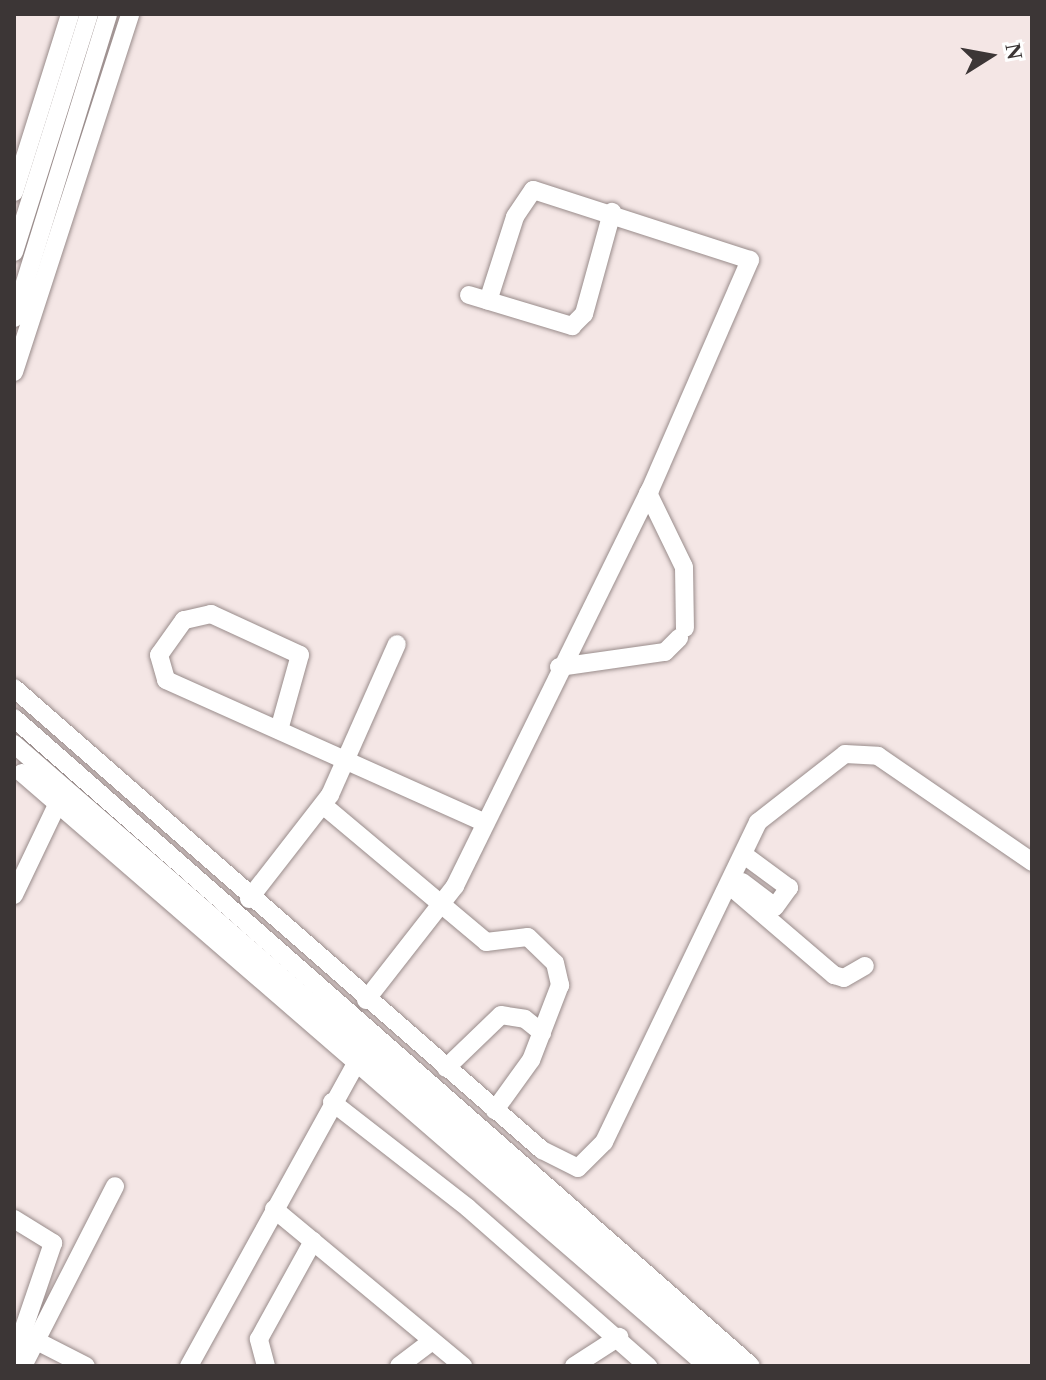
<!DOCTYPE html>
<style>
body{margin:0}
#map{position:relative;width:1046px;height:1380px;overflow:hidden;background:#f4e6e5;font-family:"Times New Roman",serif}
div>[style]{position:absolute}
.roads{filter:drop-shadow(0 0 2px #998c8b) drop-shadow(0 0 2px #998c8b)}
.minor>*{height:18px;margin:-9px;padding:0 9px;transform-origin:9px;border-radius:9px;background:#fff}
span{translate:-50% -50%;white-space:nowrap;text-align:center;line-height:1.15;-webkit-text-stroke:6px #fff;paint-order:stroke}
.frame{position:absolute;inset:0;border:16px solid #3c3636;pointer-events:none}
.north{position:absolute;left:950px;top:16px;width:80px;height:80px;-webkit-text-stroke:6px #fff;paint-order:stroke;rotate:79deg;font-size:22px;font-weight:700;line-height:32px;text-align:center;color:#3c3636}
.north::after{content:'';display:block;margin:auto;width:28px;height:36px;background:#3c3636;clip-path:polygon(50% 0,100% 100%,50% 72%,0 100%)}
</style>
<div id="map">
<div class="roads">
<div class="minor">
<i style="left:14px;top:192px;width:187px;rotate:-72.5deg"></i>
<i style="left:14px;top:252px;width:250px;rotate:-72.5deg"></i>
<i style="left:469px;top:295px;width:108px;rotate:16.8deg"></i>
<i style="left:572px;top:326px;width:17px;rotate:-45deg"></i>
<i style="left:584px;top:314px;width:106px;rotate:-74.6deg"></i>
<i style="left:14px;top:318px;width:318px;rotate:-72.8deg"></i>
<i style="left:14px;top:372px;width:376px;rotate:-72deg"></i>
<i style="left:648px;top:493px;width:82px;rotate:64.1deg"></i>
<i style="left:684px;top:567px;width:61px;rotate:89.1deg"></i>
<i style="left:559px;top:667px;width:107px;rotate:-8.1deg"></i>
<i style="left:665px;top:652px;width:20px;rotate:-45deg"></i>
<i style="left:14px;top:688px;width:702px;rotate:41.19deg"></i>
<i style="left:542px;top:1150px;width:40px;rotate:26.6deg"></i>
<i style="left:578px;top:1168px;width:37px;rotate:-45deg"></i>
<i style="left:604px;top:1142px;width:355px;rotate:-64.3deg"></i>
<i style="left:758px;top:822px;width:110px;rotate:-38deg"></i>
<i style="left:845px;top:754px;width:33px;rotate:3deg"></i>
<i style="left:878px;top:756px;width:187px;rotate:34.5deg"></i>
<i style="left:14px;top:718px;width:981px;rotate:41.32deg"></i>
<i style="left:279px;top:730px;width:78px;rotate:-74.4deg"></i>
<i style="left:300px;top:655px;width:98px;rotate:-155.3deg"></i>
<i style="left:211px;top:614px;width:28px;rotate:167deg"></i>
<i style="left:184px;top:620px;width:43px;rotate:125.5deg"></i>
<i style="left:159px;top:655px;width:26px;rotate:74deg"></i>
<i style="left:166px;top:680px;width:350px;rotate:24.1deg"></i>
<i style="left:14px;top:744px;width:948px;rotate:41.02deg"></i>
<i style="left:22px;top:773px;width:906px;rotate:40.88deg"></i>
<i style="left:323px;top:805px;width:213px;rotate:40deg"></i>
<i style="left:486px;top:942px;width:42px;rotate:-6.8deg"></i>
<i style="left:528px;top:937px;width:37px;rotate:44deg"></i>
<i style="left:555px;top:963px;width:23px;rotate:77deg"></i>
<i style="left:560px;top:985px;width:80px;rotate:111.1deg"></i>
<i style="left:531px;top:1060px;width:62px;rotate:125.8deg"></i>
<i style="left:742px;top:882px;width:41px;rotate:37.1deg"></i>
<i style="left:775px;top:907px;width:24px;rotate:-54deg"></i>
<i style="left:789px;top:888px;width:56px;rotate:-143.7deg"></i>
<i style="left:730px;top:886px;width:137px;rotate:40.6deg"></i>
<i style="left:834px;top:975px;width:10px;rotate:17deg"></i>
<i style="left:844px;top:978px;width:24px;rotate:-30deg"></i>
<i style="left:14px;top:895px;width:98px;rotate:-64.5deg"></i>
<i style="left:249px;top:899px;width:132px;rotate:-52.1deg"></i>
<i style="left:330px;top:795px;width:165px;rotate:-66.1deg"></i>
<i style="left:366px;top:1000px;width:145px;rotate:-52deg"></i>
<i style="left:455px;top:886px;width:441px;rotate:-63.8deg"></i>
<i style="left:650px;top:490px;width:251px;rotate:-66.5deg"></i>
<i style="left:750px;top:260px;width:228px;rotate:-162.1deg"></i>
<i style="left:533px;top:190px;width:32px;rotate:124deg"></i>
<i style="left:515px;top:217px;width:88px;rotate:107.8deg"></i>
<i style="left:446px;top:1068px;width:76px;rotate:-43.9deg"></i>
<i style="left:501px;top:1015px;width:24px;rotate:9deg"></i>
<i style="left:525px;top:1019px;width:22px;rotate:39deg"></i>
<i style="left:332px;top:1102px;width:172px;rotate:37.9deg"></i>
<i style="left:468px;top:1208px;width:240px;rotate:41.3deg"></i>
<i style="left:274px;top:1209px;width:246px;rotate:39.7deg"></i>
<i style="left:14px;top:1219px;width:46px;rotate:31.6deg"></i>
<i style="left:53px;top:1243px;width:117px;rotate:108.9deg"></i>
<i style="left:27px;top:1336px;width:66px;rotate:27deg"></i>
<i style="left:23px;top:1366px;width:202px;rotate:-62.9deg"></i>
<i style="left:189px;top:1366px;width:358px;rotate:-61.1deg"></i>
<i style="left:266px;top:1366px;width:28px;rotate:-105deg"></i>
<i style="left:259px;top:1339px;width:112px;rotate:-61.1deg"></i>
<i style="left:399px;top:1366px;width:41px;rotate:-37.1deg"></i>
<i style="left:574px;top:1366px;width:54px;rotate:-32.8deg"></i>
</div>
</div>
<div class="frame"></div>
<div class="north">N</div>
</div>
